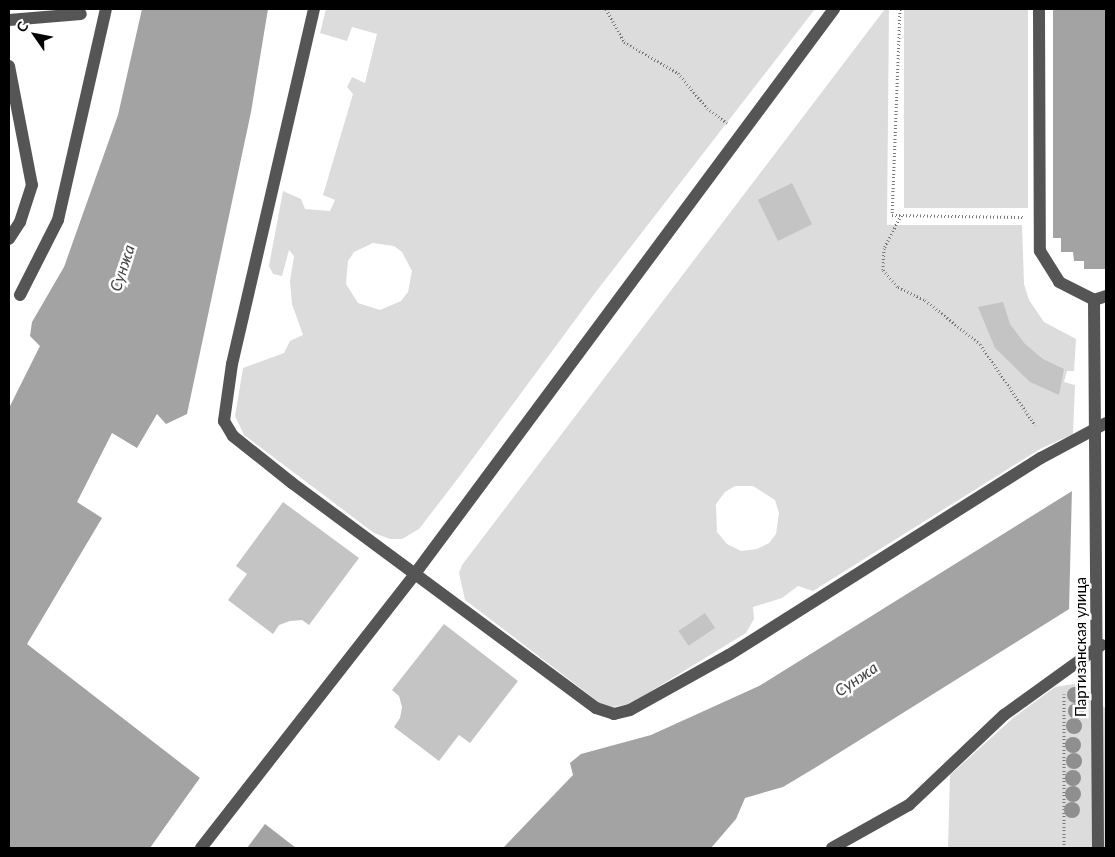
<!DOCTYPE html>
<meta charset="utf-8">
<style>
body{margin:0}
#map{position:relative;width:1115px;height:857px;overflow:hidden;background:#fff;font-family:Lato,sans-serif}
div>[style]{position:absolute}
.green>*{inset:0;background:#dcdcdc;transform-origin:0 0}
.water>*{inset:0;background:#a3a3a3}
.pier>*{inset:0;background:#fff}
.building>*{inset:0;background:#c4c4c4;transform-origin:0 0}
.path>*{height:3px;margin-top:-1.5px;transform-origin:0;background:repeating-linear-gradient(90deg,#777 0 1px,transparent 0 3.5px)}
.minor>*{height:12px;margin:-6px;padding:0 6px;transform-origin:6px;border-radius:6px;background:#555}
.trees>*{width:16px;height:16px;margin:-8px;border-radius:50%;background:#8f8f8f}
span{translate:-50% -50%;white-space:nowrap;text-align:center;line-height:1.15;-webkit-text-stroke:5px #fff;paint-order:stroke}
.street-label{font-size:15px;color:#000}
.water-label{font-size:16px;color:#444;font-style:italic}
.frame{position:absolute;inset:0;border:10px solid #000;pointer-events:none}
.north{position:absolute;left:10px;top:10px;width:50px;height:50px;-webkit-text-stroke:4px #fff;paint-order:stroke;rotate:303deg;font-size:14px;font-weight:700;line-height:20px;text-align:center;color:#000}
.north::after{content:'';display:block;margin:auto;width:18px;height:22px;background:#000;clip-path:polygon(50% 0,100% 100%,50% 72%,0 100%)}
</style>
<div id="map">
<div class="green">
<i style="clip-path:polygon(evenodd,326px 9px,815px 9px,595px 293px,459px 477px,419px 529px,402px 539px,390px 539px,374px 533px,244px 435px,235px 416px,243px 368px,284px 353px,290px 341px,303px 335px,292px 304px,290px 281px,294px 256px,289px 250px,282px 276px,273px 274px,269px 266px,283px 191px,301px 199px,305px 209px,330px 211px,335px 200px,323px 195px,353px 94px,347px 87px,352px 77px,365px 83px,377px 34px,352px 27px,347px 41px,320px 33px,326px 9px,373px 243px,394px 246px,402px 252px,412px 271px,408px 292px,401px 301px,380px 310px,358px 303px,346px 284px,348px 261px,354px 252px,373px 243px)"></i>
<i style="clip-path:polygon(evenodd,885px 9px,889px 9px,887px 225px,1022px 225px,1024px 284px,1029px 300px,1044px 322px,1076px 339px,1074px 371px,1067px 371px,1064px 382px,1075px 385px,1073px 434px,1040px 449px,813px 591px,798px 586px,782px 598px,753px 607px,754px 619px,746px 633px,630px 704px,612px 707px,600px 703px,465px 600px,459px 573px,462px 565px,885px 9px,735px 486px,753px 486px,775px 500px,779px 513px,776px 534px,769px 543px,757px 549px,741px 551px,727px 544px,717px 532px,716px 504px,725px 492px,735px 486px)"></i>
<i style="left:904px;top:9px;width:124px;height:199px"></i>
<i style="clip-path:polygon(1080px 683px,1106px 709px,1106px 848px,948px 848px,950px 775px,1013px 718px,1055px 687px)"></i>
</div>
<div class="water">
<i style="clip-path:polygon(142px 9px,268px 9px,251px 112px,187px 414px,166px 424px,157px 414px,137px 448px,112px 433px,77px 502px,102px 518px,27px 644px,200px 778px,150px 848px,9px 848px,9px 408px,40px 346px,30px 336px,32px 322px,64px 267px,118px 115px)"></i>
<i style="clip-path:polygon(1053px 9px,1106px 9px,1106px 269px,1084px 269px,1084px 261px,1074px 261px,1073px 252px,1061px 252px,1061px 238px,1053px 238px)"></i>
<i style="clip-path:polygon(1101px 473px,1106px 586px,818px 766px,783px 787px,745px 798px,736px 819px,711px 848px,503px 848px,573px 775px,570px 763px,581px 754px,651px 735px,759px 686px)"></i>
<i style="clip-path:polygon(265px 824px,296px 848px,247px 848px)"></i>
</div>
<div class="pier">
<i style="clip-path:polygon(1106px 468px,1106px 589px,1069px 611px,1072px 488px)"></i>
<i style="clip-path:polygon(200px 778px,202px 779px,150px 848px)"></i>
</div>
<div class="building">
<i style="left:792px;top:183px;width:46px;height:38px;rotate:64deg"></i>
<i style="clip-path:polygon(1003px 302px,1010px 324px,1025px 344px,1043px 359px,1064px 369px,1059px 395px,1030px 382px,995px 348px,978px 307px)"></i>
<i style="clip-path:polygon(283px 502px,359px 558px,309px 625px,302px 620px,290px 621px,279px 625px,273px 634px,228px 600px,247px 574px,236px 566px)"></i>
<i style="left:705px;top:613px;width:18px;height:32px;rotate:56deg"></i>
<i style="clip-path:polygon(444px 624px,518px 681px,470px 743px,459px 735px,439px 761px,394px 727px,400px 718px,402px 707px,399px 696px,392px 690px)"></i>
</div>
<div class="path">
<i style="left:606px;top:9px;width:38px;rotate:61deg"></i>
<i style="left:624px;top:42px;width:62px;rotate:29.9deg"></i>
<i style="left:678px;top:73px;width:45px;rotate:50.4deg"></i>
<i style="left:707px;top:108px;width:25px;rotate:37deg"></i>
<i style="left:900px;top:9px;width:206px;rotate:92.2deg"></i>
<i style="left:892px;top:215px;width:131px;rotate:0.9deg"></i>
<i style="left:901px;top:215px;width:37px;rotate:117deg"></i>
<i style="left:884px;top:248px;width:22px;rotate:93deg"></i>
<i style="left:883px;top:270px;width:23px;rotate:49deg"></i>
<i style="left:898px;top:287px;width:30px;rotate:26deg"></i>
<i style="left:925px;top:300px;width:70px;rotate:38.7deg"></i>
<i style="left:980px;top:344px;width:98px;rotate:55.8deg"></i>
<i style="left:1064px;top:848px;width:154px;rotate:-90deg"></i>
</div>
<div class="minor">
<i style="left:314px;top:9px;width:364px;rotate:103deg"></i>
<i style="left:232px;top:364px;width:58px;rotate:98deg"></i>
<i style="left:224px;top:421px;width:17px;rotate:59deg"></i>
<i style="left:233px;top:436px;width:75px;rotate:38.5deg"></i>
<i style="left:292px;top:483px;width:378px;rotate:36.5deg"></i>
<i style="left:596px;top:708px;width:19px;rotate:18deg"></i>
<i style="left:614px;top:714px;width:16px;rotate:-14deg"></i>
<i style="left:630px;top:710px;width:113px;rotate:-29.1deg"></i>
<i style="left:729px;top:655px;width:369px;rotate:-32.3deg"></i>
<i style="left:1041px;top:458px;width:74px;rotate:-28.3deg"></i>
<i style="left:1039px;top:9px;width:242px;rotate:89.8deg"></i>
<i style="left:1040px;top:251px;width:36px;rotate:58deg"></i>
<i style="left:1059px;top:282px;width:39px;rotate:27deg"></i>
<i style="left:1094px;top:300px;width:13px;rotate:-18deg"></i>
<i style="left:9px;top:20px;width:72px;rotate:-4.8deg"></i>
<i style="left:9px;top:66px;width:121px;rotate:79.1deg"></i>
<i style="left:32px;top:185px;width:39px;rotate:108deg"></i>
<i style="left:20px;top:222px;width:20px;rotate:123deg"></i>
<i style="left:20px;top:295px;width:84px;rotate:-63.1deg"></i>
<i style="left:58px;top:220px;width:216px;rotate:-77.2deg"></i>
<i style="left:1094px;top:300px;width:548px;rotate:89.58deg"></i>
<i style="left:201px;top:848px;width:346px;rotate:-52deg"></i>
<i style="left:414px;top:575px;width:705px;rotate:-53.42deg"></i>
<i style="left:832px;top:848px;width:88px;rotate:-29.2deg"></i>
<i style="left:909px;top:805px;width:131px;rotate:-43.5deg"></i>
<i style="left:1004px;top:715px;width:120px;rotate:-35.8deg"></i>
</div>
<div class="trees">
<i style="left:1075px;top:695px"></i>
<i style="left:1076px;top:711px"></i>
<i style="left:1074px;top:726px"></i>
<i style="left:1073px;top:745px"></i>
<i style="left:1074px;top:761px"></i>
<i style="left:1073px;top:778px"></i>
<i style="left:1073px;top:794px"></i>
<i style="left:1072px;top:810px"></i>
</div>
<div class="street-label">
<span style="left:1081px;top:647px;rotate:-90deg">Партизанская улица</span>
</div>
<div class="water-label">
<span style="left:122px;top:268px;rotate:-72deg">Сунжа</span>
<span style="left:856px;top:679px;rotate:-34deg">Сунжа</span>
</div>
<div class="frame"></div>
<div class="north">С</div>
</div>
